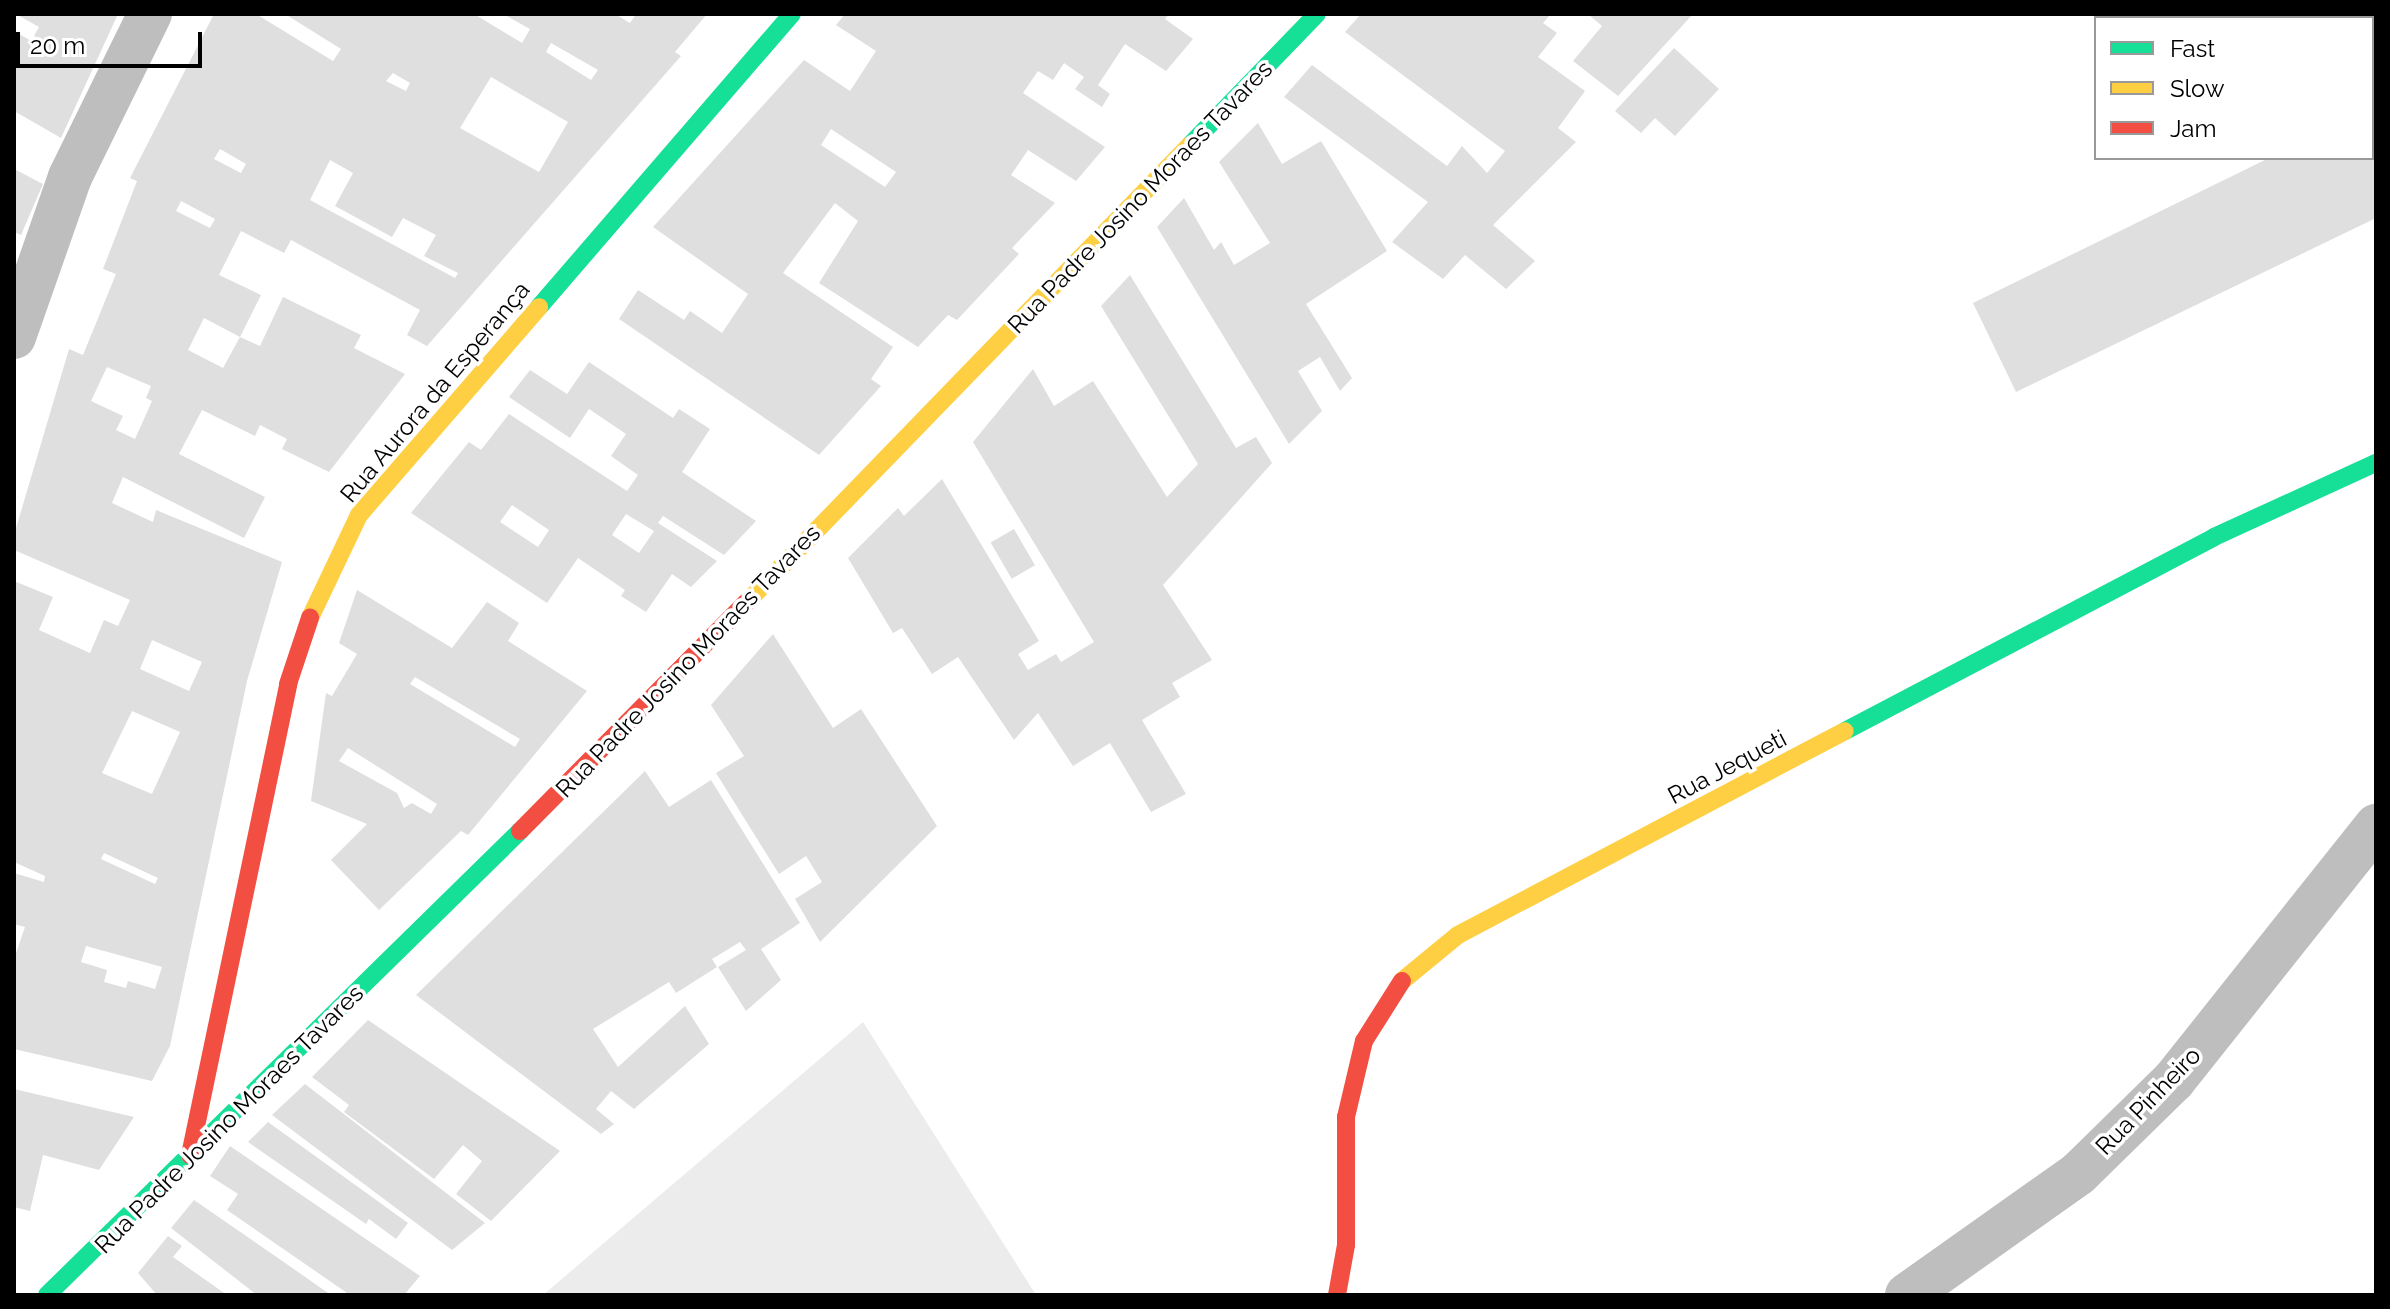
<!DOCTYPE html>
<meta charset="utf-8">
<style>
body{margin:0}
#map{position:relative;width:2390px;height:1309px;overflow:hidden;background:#fff;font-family:Raleway,sans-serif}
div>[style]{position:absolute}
.green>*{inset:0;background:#ececec}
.building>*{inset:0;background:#dfdfdf;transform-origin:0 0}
.street>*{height:44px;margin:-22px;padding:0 22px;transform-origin:22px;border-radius:22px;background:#bebebe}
.fast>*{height:18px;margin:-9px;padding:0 9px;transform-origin:9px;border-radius:9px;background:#16e098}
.slow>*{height:18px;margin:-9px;padding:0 9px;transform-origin:9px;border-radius:9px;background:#ffcf43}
.jam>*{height:18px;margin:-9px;padding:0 9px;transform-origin:9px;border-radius:9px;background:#f24e42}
span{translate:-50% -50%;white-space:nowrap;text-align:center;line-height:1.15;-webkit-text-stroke:7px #fff;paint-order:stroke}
.street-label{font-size:24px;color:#000}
.frame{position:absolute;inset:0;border:16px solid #000;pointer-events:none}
.legend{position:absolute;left:2094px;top:16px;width:280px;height:144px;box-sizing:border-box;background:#fff;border:2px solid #999;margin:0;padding:10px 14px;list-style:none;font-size:24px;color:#000}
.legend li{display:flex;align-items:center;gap:16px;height:40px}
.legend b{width:40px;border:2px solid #999}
.scale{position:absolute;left:16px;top:32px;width:186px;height:36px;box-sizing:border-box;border:4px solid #000;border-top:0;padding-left:10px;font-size:24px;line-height:28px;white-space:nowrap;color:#000;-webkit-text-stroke:6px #fff;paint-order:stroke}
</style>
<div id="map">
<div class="green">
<i style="clip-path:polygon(863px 1022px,1036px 1295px,543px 1295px)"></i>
</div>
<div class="building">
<i style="clip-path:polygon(16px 14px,118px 14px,61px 138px,14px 111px,14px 31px,45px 49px,48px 44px,34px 36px,39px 27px)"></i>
<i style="clip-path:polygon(evenodd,214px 14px,256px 14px,333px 61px,341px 49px,285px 14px,474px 14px,522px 43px,530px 29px,503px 14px,615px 14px,630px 23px,636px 14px,707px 14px,675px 52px,681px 56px,427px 346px,407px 335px,420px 310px,291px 240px,284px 253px,241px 231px,219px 275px,261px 295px,240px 337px,204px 318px,188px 350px,223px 368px,240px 337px,260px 346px,283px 297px,361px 335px,354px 348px,405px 374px,329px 472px,282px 449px,287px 439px,260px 425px,255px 436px,202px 410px,179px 454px,265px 497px,244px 538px,123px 477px,112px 503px,153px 522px,156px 510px,282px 562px,247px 681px,170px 1046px,152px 1081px,14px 1049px,14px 959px,25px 927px,14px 924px,14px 873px,44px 882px,45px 876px,14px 862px,14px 581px,53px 597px,39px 630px,90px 653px,104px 620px,118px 626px,130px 600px,14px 550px,14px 535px,69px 349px,83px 355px,116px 274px,103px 269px,137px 181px,130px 178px,214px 14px,551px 43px,598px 70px,591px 80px,546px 52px,551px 43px,214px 14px,393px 73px,410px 83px,406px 91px,386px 81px,393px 73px,214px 14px,491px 77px,568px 122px,539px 172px,460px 128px,491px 77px,214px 14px,220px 149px,246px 164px,241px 173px,214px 159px,220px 149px,214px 14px,330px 160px,353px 173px,335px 206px,392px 237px,403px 218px,436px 235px,424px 256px,458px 273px,455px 278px,310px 200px,330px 160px,214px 14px,181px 201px,215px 219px,210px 228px,176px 211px,181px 201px,214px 14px,107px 367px,151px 386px,146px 398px,152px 401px,135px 439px,116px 430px,123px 416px,91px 401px,107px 367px,214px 14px,152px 640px,202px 662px,189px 691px,140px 669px,152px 640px,214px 14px,132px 711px,180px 732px,152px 794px,102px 773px,132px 711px,214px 14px,104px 853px,158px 878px,155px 884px,101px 859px,104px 853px,214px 14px,86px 946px,162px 967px,155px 989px,128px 981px,126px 988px,104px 982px,107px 970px,81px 962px,86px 946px)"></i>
<i style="clip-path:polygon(evenodd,845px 14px,1169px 14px,1165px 19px,1193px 39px,1166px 71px,1125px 44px,1098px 85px,1110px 94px,1102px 107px,1075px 89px,1084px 77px,1064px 63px,1053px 80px,1038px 71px,1023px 93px,1105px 147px,1076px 181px,1028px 150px,1011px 175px,1055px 203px,1012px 248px,1019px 254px,957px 320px,948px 315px,918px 347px,819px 283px,858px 221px,835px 203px,783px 273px,893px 347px,871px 379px,881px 386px,819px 455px,619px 319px,638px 290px,684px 320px,690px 311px,722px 333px,748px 294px,653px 227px,804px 60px,850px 91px,876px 51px,836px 25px,845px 14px,831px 129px,896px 172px,885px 187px,821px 145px,831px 129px)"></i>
<i style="clip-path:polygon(1361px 14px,1551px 14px,1543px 23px,1557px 33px,1538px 57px,1585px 91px,1558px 128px,1576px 142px,1493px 225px,1535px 261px,1506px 289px,1465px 255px,1443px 279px,1392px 242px,1428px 202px,1284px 97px,1312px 65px,1447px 166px,1462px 146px,1487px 173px,1505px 151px,1345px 32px)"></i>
<i style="clip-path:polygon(1588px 14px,1693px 14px,1618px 96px,1573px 61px,1602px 26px)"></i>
<i style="clip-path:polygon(1674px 48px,1719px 89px,1675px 136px,1655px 118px,1641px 133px,1615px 111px)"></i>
<i style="clip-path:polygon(2376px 105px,2376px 218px,2016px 392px,1973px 303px,2269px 158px,2372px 158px)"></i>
<i style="clip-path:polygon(1258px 123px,1282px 164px,1321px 141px,1387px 251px,1306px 304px,1352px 378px,1340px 391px,1320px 357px,1298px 371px,1322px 411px,1289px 444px,1157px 227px,1184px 198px,1214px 250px,1221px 242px,1234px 265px,1270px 243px,1219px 162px)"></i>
<i style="clip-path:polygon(14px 169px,43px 184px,21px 235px,14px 232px)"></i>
<i style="clip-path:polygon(1130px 275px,1236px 448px,1256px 437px,1272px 463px,1163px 585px,1212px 660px,1172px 683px,1180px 697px,1142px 720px,1186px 794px,1151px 812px,1110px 743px,1073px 766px,1038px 713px,1014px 740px,958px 657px,932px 674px,902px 628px,893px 633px,848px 558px,898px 508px,904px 516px,942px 479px,1039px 641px,1018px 654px,1028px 670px,1056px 654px,1061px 662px,1094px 642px,973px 442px,1033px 369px,1054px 406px,1093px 381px,1167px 497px,1198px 464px,1101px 306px)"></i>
<i style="clip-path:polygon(evenodd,589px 362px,673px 418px,679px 409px,710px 429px,682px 472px,756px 521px,724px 555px,663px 516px,658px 523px,717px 561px,691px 587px,672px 574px,646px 612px,621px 596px,625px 590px,578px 558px,547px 603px,411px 513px,469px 442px,481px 450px,509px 414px,627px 491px,638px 475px,611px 456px,626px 434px,589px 409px,570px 438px,509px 397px,530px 370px,567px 394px,589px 362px,512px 505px,549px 530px,538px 547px,500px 522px,512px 505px,589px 362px,626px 514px,654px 531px,639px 553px,612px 535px,626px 514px)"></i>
<i style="left:1014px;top:529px;width:42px;height:27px;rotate:60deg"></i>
<i style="clip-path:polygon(evenodd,357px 590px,452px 648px,487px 602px,519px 623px,508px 641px,587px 691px,468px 835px,461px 831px,379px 910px,331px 860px,367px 824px,311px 801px,326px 693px,332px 696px,357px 654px,339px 643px,357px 590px,415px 677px,520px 739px,515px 747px,410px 684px,415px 677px,357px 590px,348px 748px,437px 804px,431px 814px,412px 803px,404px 808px,397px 793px,339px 761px,348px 748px)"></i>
<i style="clip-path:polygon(773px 634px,833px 728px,861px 709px,937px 826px,820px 942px,795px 899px,822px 882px,806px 856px,779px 874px,716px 773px,744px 756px,711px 705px)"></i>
<i style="clip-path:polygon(645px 771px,669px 807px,711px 780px,800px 923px,761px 949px,781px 980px,746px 1011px,718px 967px,746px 950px,740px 942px,712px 959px,717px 967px,676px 993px,669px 982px,593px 1029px,618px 1067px,685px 1006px,709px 1044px,634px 1109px,611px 1091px,596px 1109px,614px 1124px,601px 1134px,416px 995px)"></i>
<i style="clip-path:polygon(368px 1020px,560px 1151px,491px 1221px,456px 1194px,482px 1161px,463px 1145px,434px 1179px,344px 1112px,349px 1105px,312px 1077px)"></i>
<i style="clip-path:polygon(305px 1084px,485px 1223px,452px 1250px,272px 1115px)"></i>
<i style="clip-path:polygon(14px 1089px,134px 1117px,99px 1170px,43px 1155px,30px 1211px,14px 1207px)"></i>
<i style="clip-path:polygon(268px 1122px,408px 1223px,396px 1239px,369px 1219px,366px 1224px,248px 1142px)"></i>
<i style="clip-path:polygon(230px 1146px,420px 1276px,404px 1295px,350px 1295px,227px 1210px,238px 1194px,210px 1176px)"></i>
<i style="clip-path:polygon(194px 1200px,278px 1258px,331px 1295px,257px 1295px,171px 1228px)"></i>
<i style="clip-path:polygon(168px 1236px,182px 1246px,173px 1257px,227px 1295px,157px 1295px,138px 1273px)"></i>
</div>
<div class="street">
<i style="left:14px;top:337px;width:170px;rotate:-70.7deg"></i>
<i style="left:70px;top:177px;width:182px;rotate:-63.9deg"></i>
<i style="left:1907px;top:1295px;width:209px;rotate:-35.3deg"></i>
<i style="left:2078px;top:1174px;width:134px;rotate:-44.4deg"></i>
<i style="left:2174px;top:1080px;width:325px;rotate:-51.5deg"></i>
</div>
<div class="fast">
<i style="left:1190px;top:145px;width:182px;rotate:-45.9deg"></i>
<i style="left:539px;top:307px;width:387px;rotate:-49.2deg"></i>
<i style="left:1845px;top:731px;width:417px;rotate:-27.7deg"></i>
<i style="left:2214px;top:537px;width:178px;rotate:-24.6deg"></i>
<i style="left:47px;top:1295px;width:663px;rotate:-44.45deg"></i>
</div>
<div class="slow">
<i style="left:747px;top:602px;width:636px;rotate:-45.89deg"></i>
<i style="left:310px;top:618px;width:114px;rotate:-64.6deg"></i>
<i style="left:359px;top:515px;width:275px;rotate:-49.1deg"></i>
<i style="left:1402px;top:981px;width:72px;rotate:-39.4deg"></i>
<i style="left:1458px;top:935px;width:437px;rotate:-27.8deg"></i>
</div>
<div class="jam">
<i style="left:520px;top:831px;width:322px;rotate:-45.3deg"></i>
<i style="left:190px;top:1155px;width:481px;rotate:-78.2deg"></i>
<i style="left:288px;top:684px;width:70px;rotate:-71.6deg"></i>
<i style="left:1337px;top:1295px;width:51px;rotate:-79.8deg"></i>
<i style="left:1346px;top:1245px;width:128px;rotate:-90deg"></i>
<i style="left:1346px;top:1117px;width:78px;rotate:-76.7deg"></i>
<i style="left:1364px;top:1041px;width:71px;rotate:-57.7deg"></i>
</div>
<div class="street-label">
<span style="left:1140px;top:197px;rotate:-46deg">Rua Padre Josino Moraes Tavares</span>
<span style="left:435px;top:392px;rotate:-50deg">Rua Aurora da Esperança</span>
<span style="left:688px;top:661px;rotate:-46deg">Rua Padre Josino Moraes Tavares</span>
<span style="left:1727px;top:767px;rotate:-28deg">Rua Jequeti</span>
<span style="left:2148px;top:1101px;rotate:-46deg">Rua Pinheiro</span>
<span style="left:229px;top:1119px;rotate:-45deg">Rua Padre Josino Moraes Tavares</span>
</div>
<div class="frame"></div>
<ul class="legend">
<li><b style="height:10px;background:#16e098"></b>Fast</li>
<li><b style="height:10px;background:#ffcf43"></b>Slow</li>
<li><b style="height:10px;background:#f24e42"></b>Jam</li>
</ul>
<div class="scale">20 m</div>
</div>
